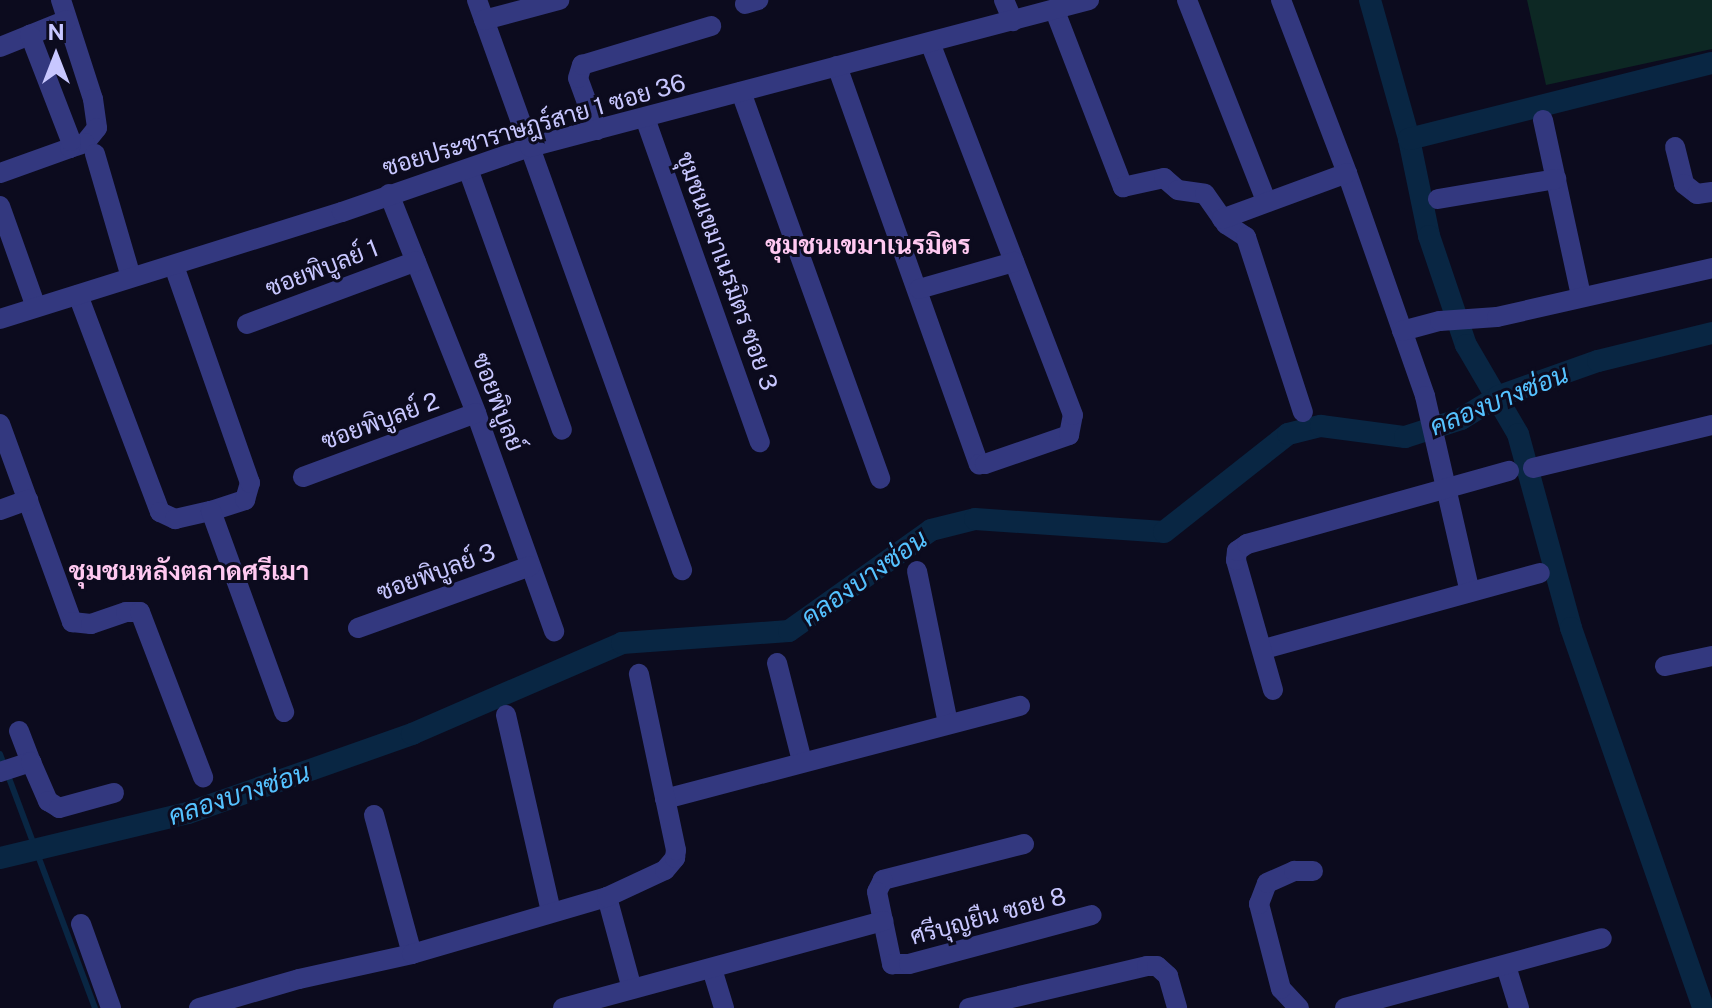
<!DOCTYPE html>
<meta charset="utf-8">
<style>
body{margin:0}
#map{position:relative;width:1712px;height:1008px;overflow:hidden;background:#0c0b1e;font-family:"Public Sans",Sarabun,sans-serif}
div>[style]{position:absolute}
.green>*{inset:0;background:#0d2824}
.stream>*{height:6px;margin:-3px;padding:0 3px;transform-origin:3px;border-radius:3px;background:#092643}
.canal>*{height:22px;margin:-11px;padding:0 11px;transform-origin:11px;border-radius:11px;background:#092643}
.minor>*{height:20px;margin:-10px;padding:0 10px;transform-origin:10px;border-radius:10px;background:#33387f}
span{translate:-50% -50%;white-space:nowrap;text-align:center;line-height:1.15;-webkit-text-stroke:6px #0c0b1e;paint-order:stroke}
.street-label{font-size:24px;color:#c8c7ff}
.neighbourhood-label{font-size:26px;color:#ffc9f1;font-weight:700}
.water-label{font-size:26px;color:#55c2ff;font-style:italic}
.north{position:absolute;left:16px;top:16px;width:80px;height:80px;-webkit-text-stroke:6px #0c0b1e;paint-order:stroke;rotate:0deg;font-size:22px;font-weight:700;line-height:32px;text-align:center;color:#c8c7ff}
.north::after{content:'';display:block;margin:auto;width:28px;height:36px;background:#c8c7ff;clip-path:polygon(50% 0,100% 100%,50% 72%,0 100%)}
</style>
<div id="map">
<div class="green">
<i style="clip-path:polygon(1527px 0,1712px 0,1712px 49px,1546px 85px)"></i>
</div>
<div class="stream">
<i style="left:0;top:754px;width:271px;rotate:69.5deg"></i>
</div>
<div class="canal">
<i style="left:1370px;top:0;width:144px;rotate:74.3deg"></i>
<i style="left:1409px;top:139px;width:99px;rotate:78.3deg"></i>
<i style="left:1429px;top:236px;width:115px;rotate:71.3deg"></i>
<i style="left:1466px;top:345px;width:103px;rotate:59.7deg"></i>
<i style="left:1518px;top:434px;width:201px;rotate:74.7deg"></i>
<i style="left:1571px;top:628px;width:402px;rotate:70.8deg"></i>
<i style="left:1409px;top:139px;width:312px;rotate:-14.1deg"></i>
<i style="left:0;top:858px;width:193px;rotate:-13.5deg"></i>
<i style="left:188px;top:813px;width:238px;rotate:-19.4deg"></i>
<i style="left:412px;top:734px;width:229px;rotate:-23.4deg"></i>
<i style="left:622px;top:643px;width:167px;rotate:-4.1deg"></i>
<i style="left:789px;top:631px;width:174px;rotate:-35.4deg"></i>
<i style="left:931px;top:530px;width:45px;rotate:-14deg"></i>
<i style="left:975px;top:519px;width:189px;rotate:3.9deg"></i>
<i style="left:1164px;top:532px;width:158px;rotate:-38.3deg"></i>
<i style="left:1288px;top:434px;width:34px;rotate:-14deg"></i>
<i style="left:1321px;top:426px;width:85px;rotate:7.5deg"></i>
<i style="left:1405px;top:437px;width:59px;rotate:-17.8deg"></i>
<i style="left:1461px;top:419px;width:44px;rotate:-31.2deg"></i>
<i style="left:1499px;top:396px;width:105px;rotate:-19.5deg"></i>
<i style="left:1598px;top:361px;width:117px;rotate:-13.8deg"></i>
</div>
<div class="minor">
<i style="left:61px;top:0;width:104px;rotate:72.1deg"></i>
<i style="left:93px;top:99px;width:29px;rotate:82deg"></i>
<i style="left:97px;top:128px;width:19px;rotate:129deg"></i>
<i style="left:85px;top:143px;width:16px;rotate:162deg"></i>
<i style="left:477px;top:0;width:606px;rotate:70.22deg"></i>
<i style="left:1004px;top:0;width:23px;rotate:67deg"></i>
<i style="left:1187px;top:0;width:216px;rotate:68.5deg"></i>
<i style="left:1281px;top:0;width:185px;rotate:69.1deg"></i>
<i style="left:1347px;top:173px;width:236px;rotate:70.7deg"></i>
<i style="left:1425px;top:396px;width:201px;rotate:77.1deg"></i>
<i style="left:745px;top:4px;width:14px;rotate:-17deg"></i>
<i style="left:1055px;top:11px;width:189px;rotate:68.9deg"></i>
<i style="left:1123px;top:187px;width:42px;rotate:-12.4deg"></i>
<i style="left:1164px;top:178px;width:18px;rotate:41deg"></i>
<i style="left:1178px;top:190px;width:27px;rotate:8deg"></i>
<i style="left:1205px;top:194px;width:37px;rotate:55deg"></i>
<i style="left:1226px;top:224px;width:24px;rotate:33deg"></i>
<i style="left:1246px;top:237px;width:184px;rotate:72deg"></i>
<i style="left:484px;top:20px;width:78px;rotate:-14.9deg"></i>
<i style="left:0;top:47px;width:72px;rotate:-21.9deg"></i>
<i style="left:837px;top:66px;width:423px;rotate:70.4deg"></i>
<i style="left:979px;top:464px;width:6px"></i>
<i style="left:985px;top:464px;width:89px;rotate:-19deg"></i>
<i style="left:1069px;top:435px;width:20px;rotate:-79deg"></i>
<i style="left:1073px;top:415px;width:399px;rotate:-111deg"></i>
<i style="left:741px;top:92px;width:411px;rotate:70.2deg"></i>
<i style="left:645px;top:118px;width:344px;rotate:70.5deg"></i>
<i style="left:1543px;top:120px;width:180px;rotate:77.8deg"></i>
<i style="left:597px;top:130px;width:55px;rotate:-110.1deg"></i>
<i style="left:578px;top:78px;width:14px;rotate:-73deg"></i>
<i style="left:582px;top:65px;width:135px;rotate:-16.8deg"></i>
<i style="left:1675px;top:147px;width:38px;rotate:76deg"></i>
<i style="left:1684px;top:184px;width:16px;rotate:38deg"></i>
<i style="left:1697px;top:194px;width:15px;rotate:-8deg"></i>
<i style="left:95px;top:154px;width:128px;rotate:73.7deg"></i>
<i style="left:468px;top:169px;width:277px;rotate:70.2deg"></i>
<i style="left:0;top:173px;width:74px;rotate:-19.7deg"></i>
<i style="left:70px;top:148px;width:7px;rotate:-82deg"></i>
<i style="left:71px;top:141px;width:114px;rotate:-111.1deg"></i>
<i style="left:389px;top:194px;width:236px;rotate:68.3deg"></i>
<i style="left:476px;top:413px;width:232px;rotate:70.3deg"></i>
<i style="left:1438px;top:199px;width:120px;rotate:-9.6deg"></i>
<i style="left:0;top:206px;width:107px;rotate:70.4deg"></i>
<i style="left:1222px;top:219px;width:133px;rotate:-20.2deg"></i>
<i style="left:919px;top:289px;width:99px;rotate:-15.9deg"></i>
<i style="left:78px;top:295px;width:232px;rotate:69.3deg"></i>
<i style="left:160px;top:512px;width:17px;rotate:25deg"></i>
<i style="left:175px;top:519px;width:37px;rotate:-13deg"></i>
<i style="left:211px;top:511px;width:36px;rotate:-18deg"></i>
<i style="left:245px;top:500px;width:18px;rotate:-74deg"></i>
<i style="left:250px;top:483px;width:230px;rotate:-109.3deg"></i>
<i style="left:0;top:319px;width:358px;rotate:-17.4deg"></i>
<i style="left:342px;top:212px;width:199px;rotate:-19.1deg"></i>
<i style="left:530px;top:147px;width:578px;rotate:-14.73deg"></i>
<i style="left:247px;top:324px;width:180px;rotate:-20.4deg"></i>
<i style="left:1402px;top:331px;width:39px;rotate:-15deg"></i>
<i style="left:1440px;top:321px;width:57px;rotate:-4deg"></i>
<i style="left:1497px;top:317px;width:221px;rotate:-12.8deg"></i>
<i style="left:0;top:424px;width:211px;rotate:70deg"></i>
<i style="left:72px;top:622px;width:19px;rotate:6deg"></i>
<i style="left:91px;top:624px;width:37px;rotate:-19deg"></i>
<i style="left:126px;top:612px;width:14px"></i>
<i style="left:140px;top:612px;width:177px;rotate:69.1deg"></i>
<i style="left:1533px;top:468px;width:184px;rotate:-13.5deg"></i>
<i style="left:303px;top:477px;width:184px;rotate:-20.3deg"></i>
<i style="left:0;top:510px;width:30px;rotate:-20deg"></i>
<i style="left:211px;top:511px;width:214px;rotate:70deg"></i>
<i style="left:917px;top:571px;width:156px;rotate:78.5deg"></i>
<i style="left:358px;top:628px;width:183px;rotate:-19.8deg"></i>
<i style="left:1264px;top:649px;width:286px;rotate:-15.4deg"></i>
<i style="left:777px;top:663px;width:101px;rotate:75.7deg"></i>
<i style="left:1665px;top:666px;width:48px;rotate:-12deg"></i>
<i style="left:1273px;top:690px;width:135px;rotate:-105.9deg"></i>
<i style="left:1236px;top:560px;width:9px;rotate:-84deg"></i>
<i style="left:1237px;top:551px;width:12px;rotate:-35deg"></i>
<i style="left:1247px;top:544px;width:272px;rotate:-15.6deg"></i>
<i style="left:506px;top:715px;width:201px;rotate:77.1deg"></i>
<i style="left:19px;top:731px;width:33px;rotate:69deg"></i>
<i style="left:0;top:772px;width:33px;rotate:-18deg"></i>
<i style="left:31px;top:762px;width:43px;rotate:66.4deg"></i>
<i style="left:48px;top:801px;width:13px;rotate:32deg"></i>
<i style="left:59px;top:808px;width:57px;rotate:-15.3deg"></i>
<i style="left:665px;top:799px;width:367px;rotate:-14.7deg"></i>
<i style="left:374px;top:815px;width:144px;rotate:74.7deg"></i>
<i style="left:1024px;top:844px;width:146px;rotate:165.7deg"></i>
<i style="left:883px;top:880px;width:13px;rotate:117deg"></i>
<i style="left:877px;top:892px;width:74px;rotate:78.2deg"></i>
<i style="left:892px;top:964px;width:17px"></i>
<i style="left:909px;top:964px;width:189px;rotate:-15deg"></i>
<i style="left:607px;top:897px;width:95px;rotate:74.8deg"></i>
<i style="left:81px;top:924px;width:89px;rotate:70.3deg"></i>
<i style="left:1506px;top:966px;width:44px;rotate:72.8deg"></i>
<i style="left:712px;top:969px;width:41px;rotate:72.9deg"></i>
<i style="left:199px;top:1008px;width:104px;rotate:-16.2deg"></i>
<i style="left:299px;top:979px;width:116px;rotate:-12.5deg"></i>
<i style="left:412px;top:954px;width:203px;rotate:-16.3deg"></i>
<i style="left:607px;top:897px;width:64px;rotate:-25deg"></i>
<i style="left:665px;top:870px;width:16px;rotate:-50deg"></i>
<i style="left:675px;top:858px;width:8px;rotate:-83deg"></i>
<i style="left:676px;top:850px;width:180px;rotate:-101.9deg"></i>
<i style="left:563px;top:1008px;width:332px;rotate:-15.2deg"></i>
<i style="left:969px;top:1008px;width:183px;rotate:-13.3deg"></i>
<i style="left:1147px;top:966px;width:10px"></i>
<i style="left:1157px;top:966px;width:15px;rotate:42deg"></i>
<i style="left:1168px;top:976px;width:33px;rotate:74deg"></i>
<i style="left:1299px;top:1008px;width:26px;rotate:-133deg"></i>
<i style="left:1281px;top:989px;width:88px;rotate:-104.5deg"></i>
<i style="left:1259px;top:904px;width:22px;rotate:-69deg"></i>
<i style="left:1267px;top:883px;width:30px;rotate:-24deg"></i>
<i style="left:1294px;top:871px;width:19px"></i>
<i style="left:1345px;top:1008px;width:266px;rotate:-15.2deg"></i>
</div>
<div class="street-label">
<span style="left:534px;top:125px;rotate:-16deg">ซอยประชาราษฎร์สาย 1 ซอย 36</span>
<span style="left:322px;top:268px;rotate:-21deg">ซอยพิบูลย์ 1</span>
<span style="left:727px;top:271px;rotate:70deg">ชุมชนเขมาเนรมิตร ซอย 3</span>
<span style="left:498px;top:402px;rotate:69deg">ซอยพิบูลย์</span>
<span style="left:380px;top:421px;rotate:-20deg">ซอยพิบูลย์ 2</span>
<span style="left:436px;top:572px;rotate:-20deg">ซอยพิบูลย์ 3</span>
<span style="left:988px;top:916px;rotate:-15deg">ศรีบุญยืน ซอย 8</span>
</div>
<div class="neighbourhood-label">
<span style="left:868px;top:245px">ชุมชนเขมาเนรมิตร</span>
<span style="left:189px;top:571px">ชุมชนหลังตลาดศรีเมา</span>
</div>
<div class="water-label">
<span style="left:1499px;top:400px;rotate:-22deg">คลองบางซ่อน</span>
<span style="left:864px;top:578px;rotate:-35deg">คลองบางซ่อน</span>
<span style="left:239px;top:794px;rotate:-18deg">คลองบางซ่อน</span>
</div>
<div class="north">N</div>
</div>
